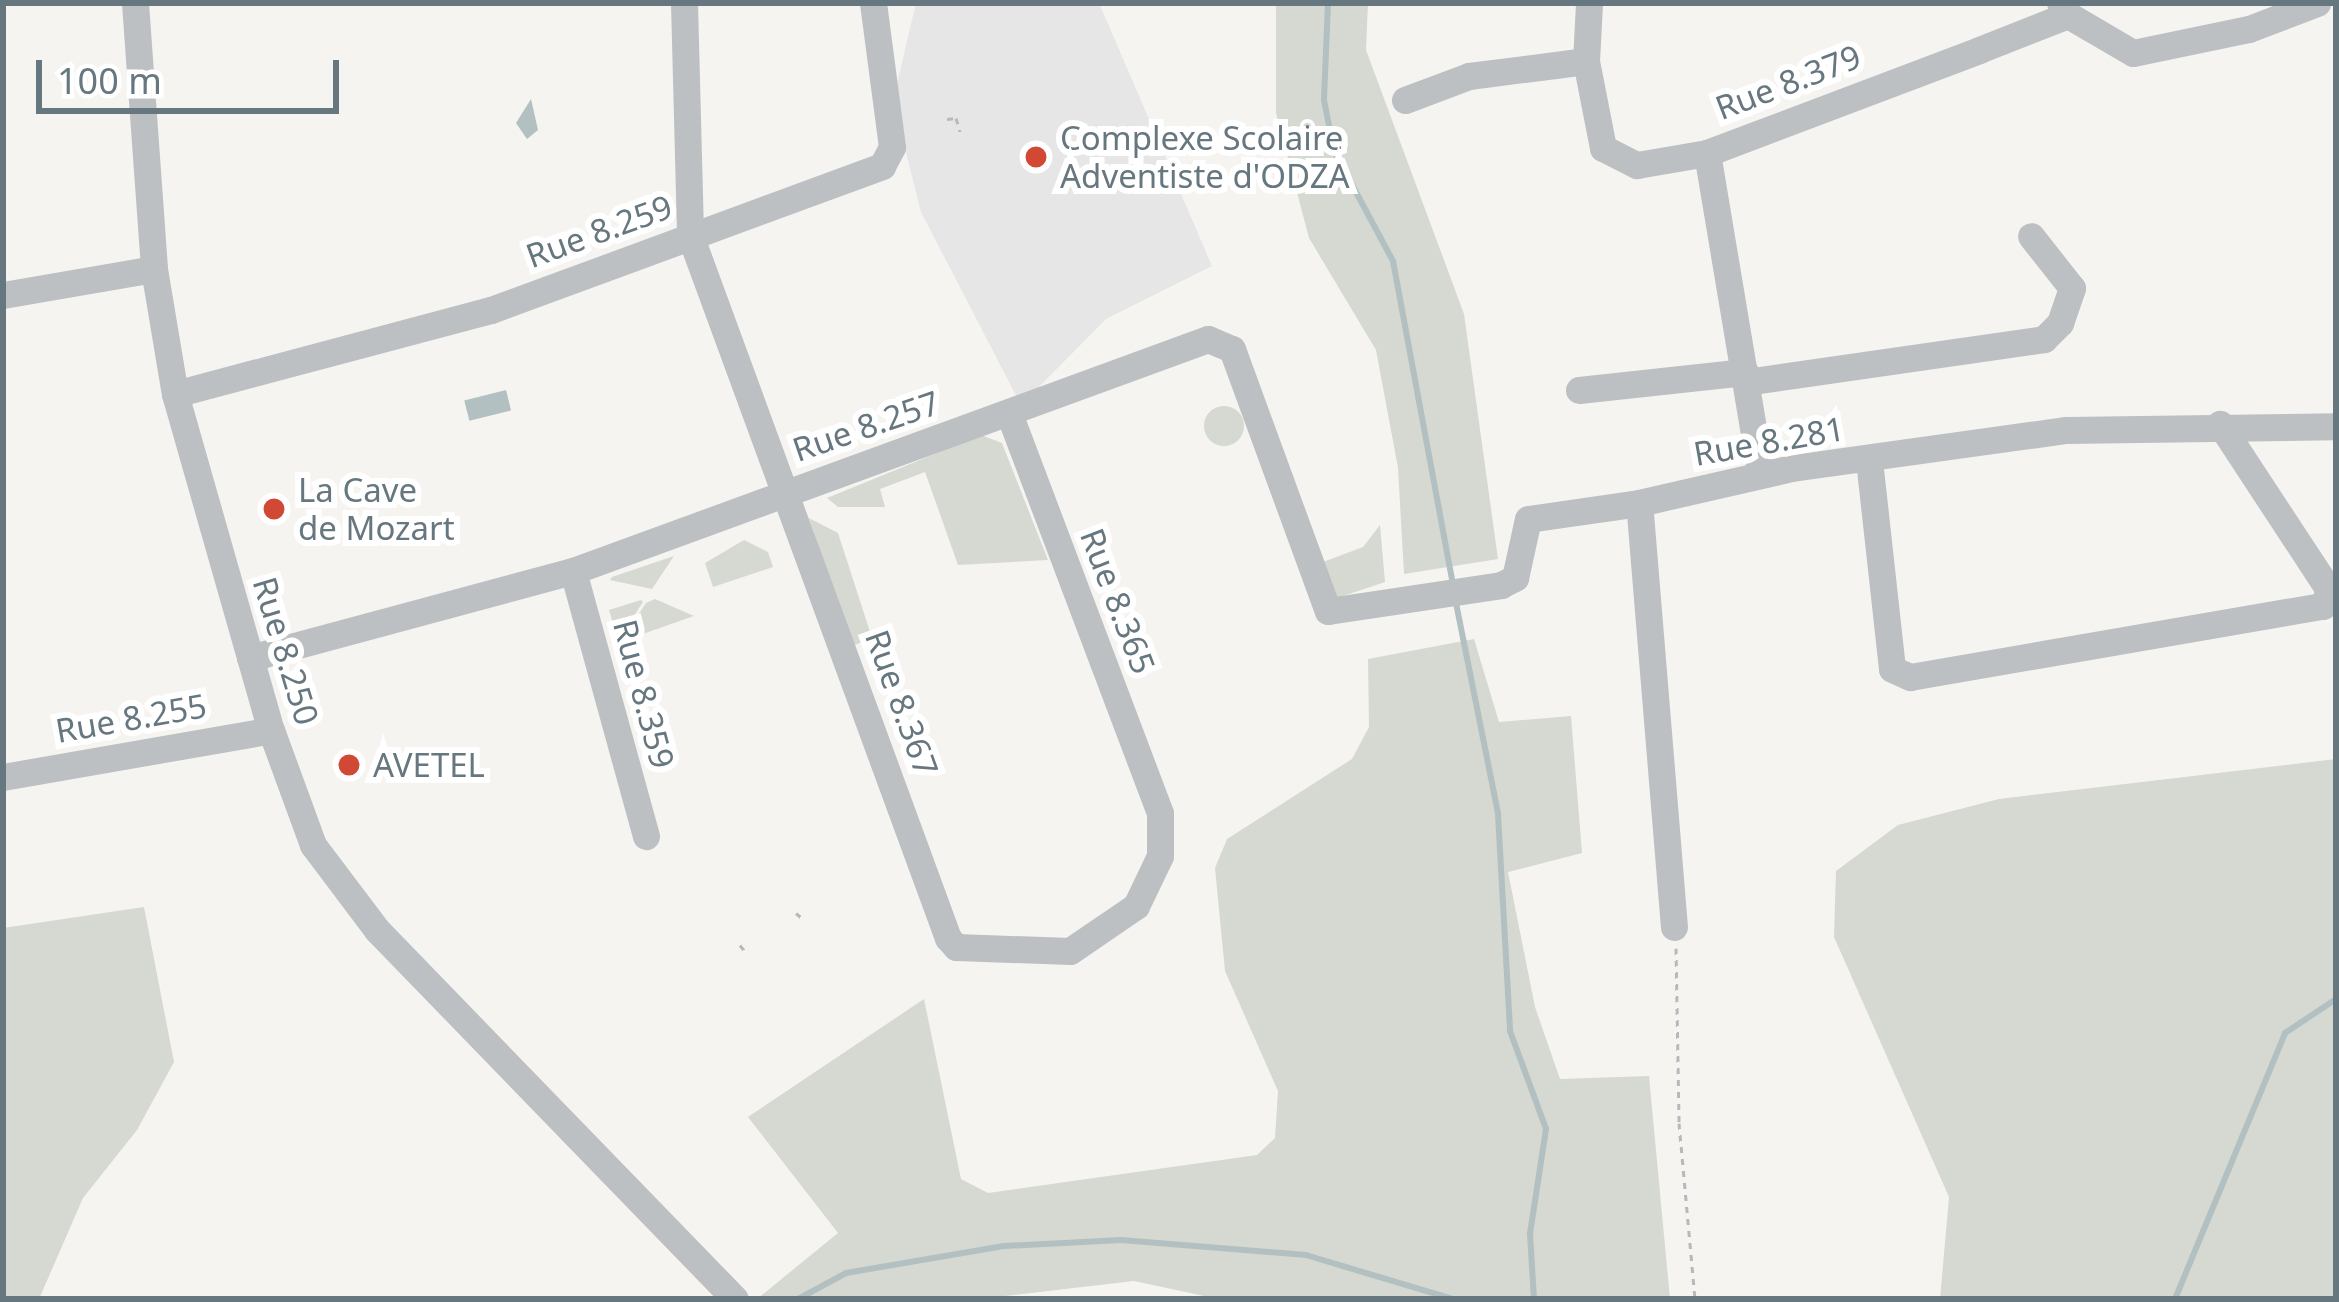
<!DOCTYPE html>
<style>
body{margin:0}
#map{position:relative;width:2339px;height:1302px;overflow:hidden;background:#f5f4f1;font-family:"Noto Sans",sans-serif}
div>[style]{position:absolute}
.built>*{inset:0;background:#e5e6e5}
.green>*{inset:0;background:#d5d9d1}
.round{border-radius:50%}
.water>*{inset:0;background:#b2c0c2;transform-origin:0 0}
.stream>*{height:6px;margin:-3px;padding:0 3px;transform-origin:3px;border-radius:3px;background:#b2c0c2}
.path>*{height:3px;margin-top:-1.5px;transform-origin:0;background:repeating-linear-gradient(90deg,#b6b9bb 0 6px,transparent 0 12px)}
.minor>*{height:27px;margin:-13.5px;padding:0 13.5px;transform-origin:13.5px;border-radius:13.5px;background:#bcc0c3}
.dots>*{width:33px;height:33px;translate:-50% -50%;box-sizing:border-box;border:6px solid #fff;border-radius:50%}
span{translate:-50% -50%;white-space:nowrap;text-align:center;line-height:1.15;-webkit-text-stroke:12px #fff;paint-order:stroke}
.street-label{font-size:33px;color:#67777f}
.poi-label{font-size:33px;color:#67777f}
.left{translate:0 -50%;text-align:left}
.frame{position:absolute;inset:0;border:6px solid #67777f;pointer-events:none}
.scale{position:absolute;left:36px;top:60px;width:303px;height:54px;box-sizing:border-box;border:6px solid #67777f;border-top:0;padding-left:15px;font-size:36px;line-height:42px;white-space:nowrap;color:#67777f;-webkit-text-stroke:9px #fff;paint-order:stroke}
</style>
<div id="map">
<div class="built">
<i style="clip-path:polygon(916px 3px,1099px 3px,1212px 266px,1106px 319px,1021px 405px,921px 212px,893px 101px)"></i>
</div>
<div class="green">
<i style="clip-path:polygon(1276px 3px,1368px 3px,1366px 50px,1464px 314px,1498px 559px,1404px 574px,1398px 468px,1376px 350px,1309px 238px,1276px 113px)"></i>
<i class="round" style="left:1204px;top:406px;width:40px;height:40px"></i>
<i style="clip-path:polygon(981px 435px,1002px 443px,1048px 560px,958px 565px,925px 472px,880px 489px,885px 507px,838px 507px,827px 498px)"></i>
<i style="clip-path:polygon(809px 518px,838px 533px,872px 638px,852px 646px)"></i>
<i style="clip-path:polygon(1380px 525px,1385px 582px,1334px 599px,1323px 562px,1363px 547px)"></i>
<i style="clip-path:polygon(744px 540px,768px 552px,773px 567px,713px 587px,705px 563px)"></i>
<i style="clip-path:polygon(674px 556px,652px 589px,610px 580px,612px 577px)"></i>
<i style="clip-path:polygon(655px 599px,694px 616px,620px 642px,646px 603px)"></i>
<i style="clip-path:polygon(641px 600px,643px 602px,618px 640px,609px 610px)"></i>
<i style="clip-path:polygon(1474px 639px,1499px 722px,1571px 716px,1582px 853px,1508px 872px,1535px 1007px,1560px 1079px,1649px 1076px,1670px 1299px,1218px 1299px,1134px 1281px,979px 1299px,757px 1299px,838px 1233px,748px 1117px,924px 999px,961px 1179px,988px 1193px,1257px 1155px,1275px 1138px,1278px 1091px,1225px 971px,1215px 868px,1227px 839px,1352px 759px,1369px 727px,1368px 659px)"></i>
<i style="clip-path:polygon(2336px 759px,2336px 1299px,1940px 1299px,1949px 1197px,1834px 937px,1836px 871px,1898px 825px,1999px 799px)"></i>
<i style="clip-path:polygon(144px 907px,174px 1062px,137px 1130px,83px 1198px,39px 1299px,3px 1299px,3px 928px)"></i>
</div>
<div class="water">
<i style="clip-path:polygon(531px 99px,538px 130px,527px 139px,516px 123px)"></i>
<i style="left:506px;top:390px;width:21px;height:43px;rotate:76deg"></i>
</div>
<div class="stream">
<i style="left:1328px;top:3px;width:97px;rotate:92.4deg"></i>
<i style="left:1324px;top:100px;width:52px;rotate:78.9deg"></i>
<i style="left:1334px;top:151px;width:125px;rotate:61.8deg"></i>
<i style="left:1393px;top:261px;width:329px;rotate:79.5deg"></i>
<i style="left:1456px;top:603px;width:215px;rotate:78.7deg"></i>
<i style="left:1498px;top:814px;width:217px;rotate:86.8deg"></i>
<i style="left:1510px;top:1031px;width:104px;rotate:69.8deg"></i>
<i style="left:1546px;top:1129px;width:106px;rotate:98.7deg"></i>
<i style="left:1530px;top:1234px;width:65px;rotate:86.5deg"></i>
<i style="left:798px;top:1299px;width:55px;rotate:-28.4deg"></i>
<i style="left:846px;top:1273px;width:160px;rotate:-9.7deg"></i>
<i style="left:1004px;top:1246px;width:117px;rotate:-2.9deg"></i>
<i style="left:1121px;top:1240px;width:186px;rotate:4.6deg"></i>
<i style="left:1306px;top:1255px;width:153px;rotate:16.7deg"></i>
<i style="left:2175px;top:1299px;width:288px;rotate:-67.5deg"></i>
<i style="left:2285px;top:1033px;width:61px;rotate:-33.7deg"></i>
</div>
<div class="path">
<i style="left:947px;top:119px;width:9px;rotate:-6deg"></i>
<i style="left:956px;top:118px;width:14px;rotate:73deg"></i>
<i style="left:796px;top:913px;width:11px;rotate:41deg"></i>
<i style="left:740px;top:945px;width:11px;rotate:52deg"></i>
<i style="left:1676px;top:948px;width:175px;rotate:89deg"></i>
<i style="left:1679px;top:1123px;width:177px;rotate:84.8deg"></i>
</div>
<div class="minor">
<i style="left:135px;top:3px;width:267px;rotate:85.9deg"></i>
<i style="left:154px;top:269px;width:127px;rotate:80.5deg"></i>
<i style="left:175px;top:394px;width:349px;rotate:74.1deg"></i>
<i style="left:271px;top:730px;width:122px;rotate:69.9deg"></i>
<i style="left:313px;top:845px;width:106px;rotate:53deg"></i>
<i style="left:377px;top:930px;width:514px;rotate:45.87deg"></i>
<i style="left:684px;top:3px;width:232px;rotate:88.5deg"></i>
<i style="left:690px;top:235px;width:749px;rotate:69.85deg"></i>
<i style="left:948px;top:938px;width:12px;rotate:48deg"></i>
<i style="left:956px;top:947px;width:114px;rotate:2deg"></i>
<i style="left:1070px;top:951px;width:80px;rotate:-34.3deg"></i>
<i style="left:1136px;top:906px;width:55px;rotate:-64.4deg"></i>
<i style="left:1160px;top:856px;width:43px;rotate:-90deg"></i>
<i style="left:1160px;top:813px;width:427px;rotate:-110.7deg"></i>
<i style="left:2068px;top:15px;width:75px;rotate:30.3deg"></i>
<i style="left:2133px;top:53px;width:118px;rotate:-11.7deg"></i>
<i style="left:2249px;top:29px;width:73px;rotate:-20.9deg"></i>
<i style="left:1586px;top:61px;width:89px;rotate:78.9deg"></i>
<i style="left:1603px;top:148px;width:38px;rotate:27deg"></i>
<i style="left:1637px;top:165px;width:71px;rotate:-9.7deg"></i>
<i style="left:1707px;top:153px;width:291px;rotate:-20.7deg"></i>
<i style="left:1979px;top:50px;width:96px;rotate:-21.5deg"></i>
<i style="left:2068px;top:15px;width:14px;rotate:-124deg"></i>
<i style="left:1405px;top:100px;width:68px;rotate:-20.6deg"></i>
<i style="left:1469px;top:76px;width:118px;rotate:-7.3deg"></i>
<i style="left:1586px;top:61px;width:58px;rotate:-87deg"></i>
<i style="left:1707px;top:153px;width:326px;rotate:80.5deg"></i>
<i style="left:3px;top:295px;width:153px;rotate:-9.8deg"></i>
<i style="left:1746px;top:382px;width:301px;rotate:-8.2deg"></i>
<i style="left:2044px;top:339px;width:23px;rotate:-45deg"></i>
<i style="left:2060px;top:323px;width:37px;rotate:-71deg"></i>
<i style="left:2072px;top:288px;width:66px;rotate:-128.3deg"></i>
<i style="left:1579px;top:390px;width:167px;rotate:-6.2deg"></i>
<i style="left:175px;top:394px;width:327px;rotate:-14.9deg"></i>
<i style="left:491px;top:310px;width:417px;rotate:-20.2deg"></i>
<i style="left:882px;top:166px;width:21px;rotate:-62deg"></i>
<i style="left:892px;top:147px;width:145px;rotate:-97.5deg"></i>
<i style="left:1869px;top:460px;width:210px;rotate:83.7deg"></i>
<i style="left:1892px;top:669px;width:20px;rotate:24deg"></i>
<i style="left:1910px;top:677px;width:419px;rotate:-9.8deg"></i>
<i style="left:2323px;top:606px;width:17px;rotate:-69deg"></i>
<i style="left:2329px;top:590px;width:199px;rotate:-123.3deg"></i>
<i style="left:573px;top:571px;width:275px;rotate:74.6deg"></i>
<i style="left:250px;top:658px;width:335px;rotate:-15.1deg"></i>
<i style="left:573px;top:571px;width:676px;rotate:-20.07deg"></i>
<i style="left:1208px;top:339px;width:26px;rotate:23deg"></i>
<i style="left:1232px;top:349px;width:279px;rotate:69.9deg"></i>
<i style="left:1328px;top:611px;width:175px;rotate:-8.5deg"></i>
<i style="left:1501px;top:585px;width:16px;rotate:-27deg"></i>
<i style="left:1515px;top:578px;width:60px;rotate:-77.6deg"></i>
<i style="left:1528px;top:519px;width:112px;rotate:-8.2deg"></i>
<i style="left:3px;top:777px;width:272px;rotate:-9.9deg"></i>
<i style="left:1674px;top:927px;width:425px;rotate:-94.7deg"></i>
<i style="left:1639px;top:503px;width:157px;rotate:-12.9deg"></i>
<i style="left:1792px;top:468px;width:277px;rotate:-7.9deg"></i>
<i style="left:2066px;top:430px;width:270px;rotate:-0.8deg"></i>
</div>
<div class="dots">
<i style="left:1036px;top:157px;background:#d14935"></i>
<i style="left:274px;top:509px;background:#d14935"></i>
<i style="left:349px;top:765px;background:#d14935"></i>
</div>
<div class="street-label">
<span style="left:1788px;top:82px;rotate:-21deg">Rue 8.379</span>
<span style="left:599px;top:231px;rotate:-20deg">Rue 8.259</span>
<span style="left:866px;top:426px;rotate:-19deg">Rue 8.257</span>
<span style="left:1769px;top:441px;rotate:-10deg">Rue 8.281</span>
<span style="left:1118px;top:601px;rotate:69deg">Rue 8.365</span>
<span style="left:286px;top:651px;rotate:73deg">Rue 8.250</span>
<span style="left:644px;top:694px;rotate:75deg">Rue 8.359</span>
<span style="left:902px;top:703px;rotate:70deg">Rue 8.367</span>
<span style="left:131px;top:718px;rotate:-10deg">Rue 8.255</span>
</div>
<div class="poi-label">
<span class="left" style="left:1060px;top:157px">Complexe Scolaire<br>Adventiste d'ODZA</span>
<span class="left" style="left:298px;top:509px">La Cave<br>de Mozart</span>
<span class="left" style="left:373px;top:765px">AVETEL</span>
</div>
<div class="frame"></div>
<div class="scale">100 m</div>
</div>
